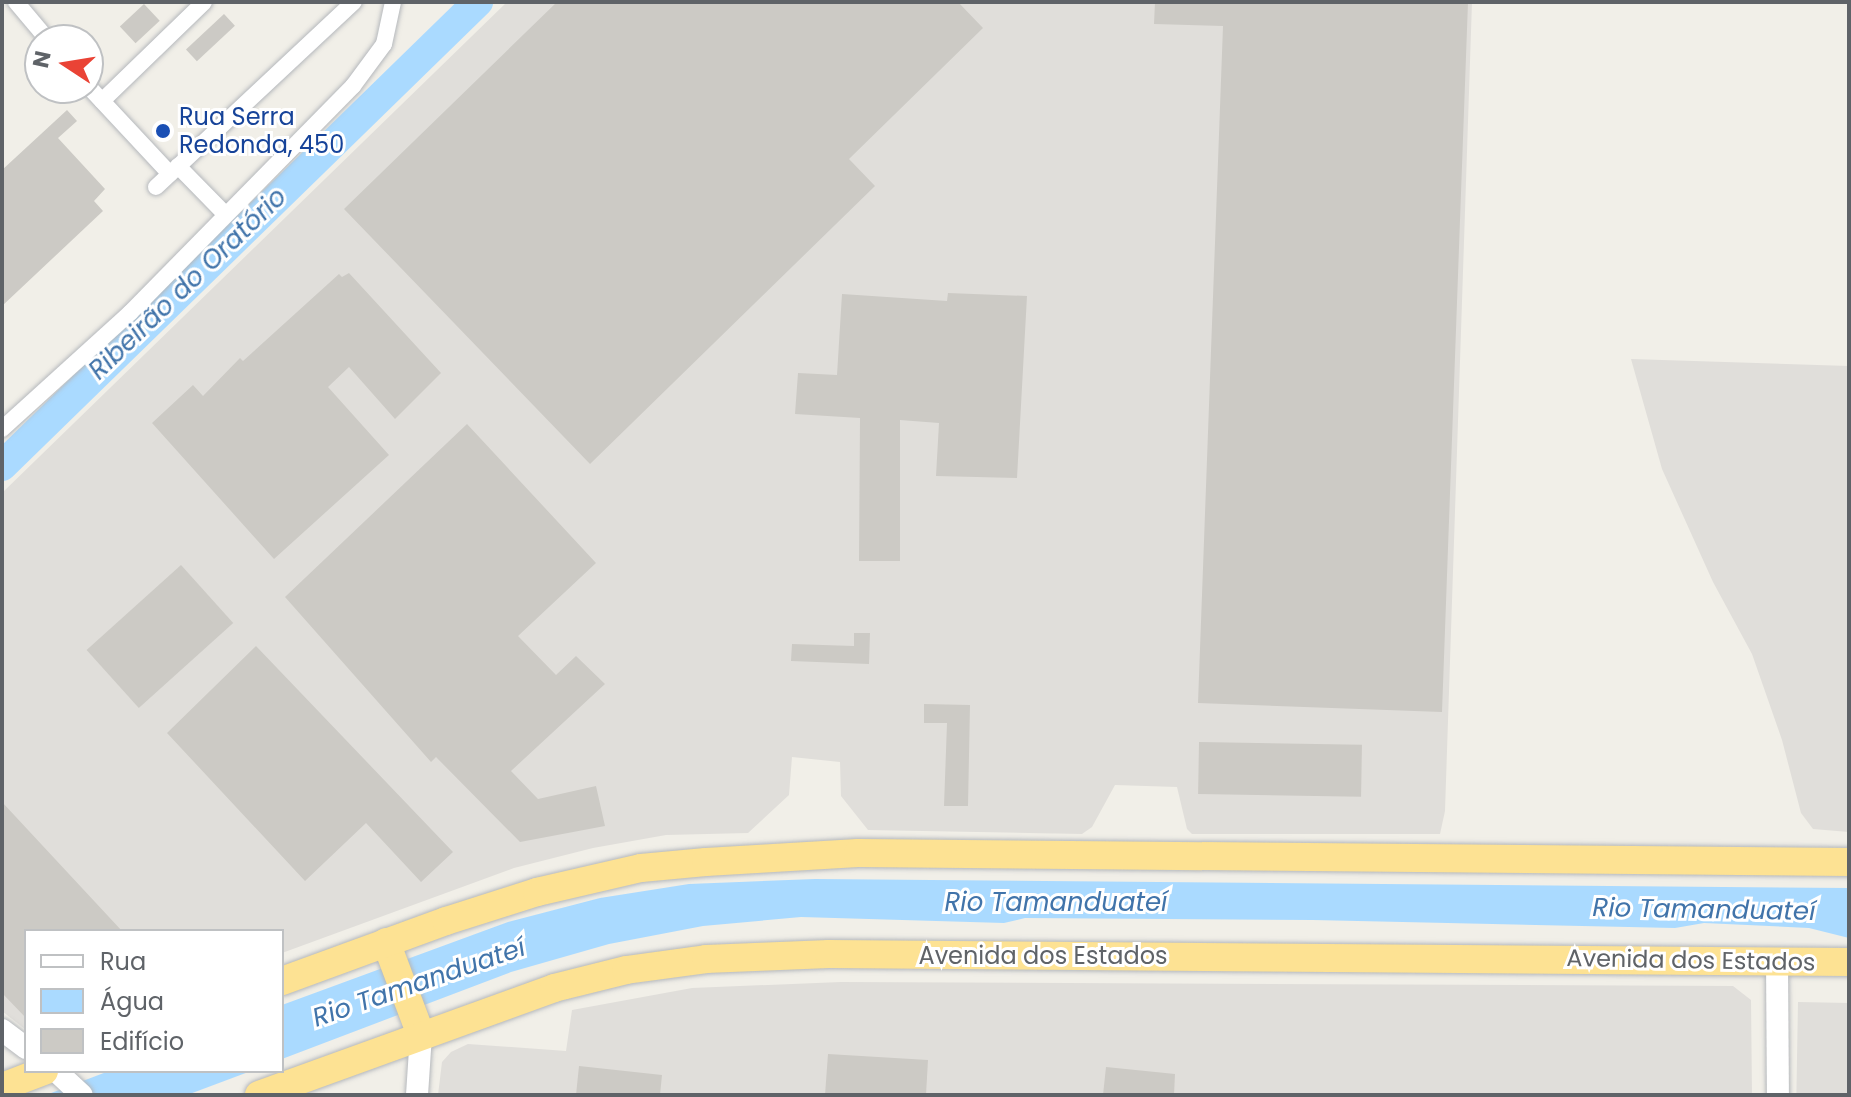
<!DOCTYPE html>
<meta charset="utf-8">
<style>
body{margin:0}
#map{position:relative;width:1851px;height:1097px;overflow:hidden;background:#f1efe8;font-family:Poppins,sans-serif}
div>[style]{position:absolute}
.industrial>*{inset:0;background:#e0deda;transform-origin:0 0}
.water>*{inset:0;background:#aadaff}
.river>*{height:30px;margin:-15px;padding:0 15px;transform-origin:15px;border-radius:15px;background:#aadaff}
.building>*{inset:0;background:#cccac5;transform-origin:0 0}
.roads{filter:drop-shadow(0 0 2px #b5b8bc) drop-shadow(0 0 2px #b5b8bc)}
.street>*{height:16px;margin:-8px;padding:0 8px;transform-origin:8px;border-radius:8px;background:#fff}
.secondary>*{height:22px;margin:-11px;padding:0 11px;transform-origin:11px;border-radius:11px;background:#fff}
.highway>*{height:28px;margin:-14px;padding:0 14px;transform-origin:14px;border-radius:14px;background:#fde293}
.dots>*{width:22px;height:22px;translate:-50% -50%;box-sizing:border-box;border:4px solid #fff;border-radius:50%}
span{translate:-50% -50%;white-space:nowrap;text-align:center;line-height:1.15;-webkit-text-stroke:6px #fff;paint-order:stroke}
.transit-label{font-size:24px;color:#164399}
.left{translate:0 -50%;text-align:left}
.street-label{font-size:24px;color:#5f6368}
.water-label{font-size:26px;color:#4174aa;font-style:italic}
.frame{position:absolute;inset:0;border:4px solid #5f6368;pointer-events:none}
.legend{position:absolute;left:24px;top:929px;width:260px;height:144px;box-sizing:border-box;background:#fff;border:2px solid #bfc1c3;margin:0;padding:10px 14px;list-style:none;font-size:24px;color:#5f6368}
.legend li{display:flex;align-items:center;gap:16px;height:40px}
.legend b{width:40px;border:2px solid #bfc1c3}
.north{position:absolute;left:24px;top:24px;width:80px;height:80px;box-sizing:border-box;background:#fff;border:2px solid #bfc1c3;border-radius:50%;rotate:282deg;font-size:22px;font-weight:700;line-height:32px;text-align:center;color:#5f6368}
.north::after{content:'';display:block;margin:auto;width:28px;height:36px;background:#ea4335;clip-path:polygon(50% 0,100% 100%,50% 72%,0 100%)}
</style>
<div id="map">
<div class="industrial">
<i style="clip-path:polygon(507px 2px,1472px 2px,1445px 811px,1440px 834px,1192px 834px,1187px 829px,1177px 787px,1115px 785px,1092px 827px,1082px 834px,868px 830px,841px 796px,840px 762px,792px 757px,789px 795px,748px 833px,666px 835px,593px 848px,514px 868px,282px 953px,282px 931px,26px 931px,26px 1030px,2px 1011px,2px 493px)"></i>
<i style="clip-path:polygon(1631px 359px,1849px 366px,1849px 832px,1813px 829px,1801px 813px,1782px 740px,1752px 654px,1713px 582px,1662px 469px)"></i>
<i style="clip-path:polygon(841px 982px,1733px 986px,1751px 1000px,1752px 1095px,438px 1095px,442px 1062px,451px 1052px,468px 1044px,566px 1051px,572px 1010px,692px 988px)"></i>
<i style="left:1798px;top:1002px;width:51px;height:93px;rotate:1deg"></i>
</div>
<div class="water">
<i style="clip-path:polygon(815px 879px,1849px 888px,1849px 938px,1809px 928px,1704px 923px,1675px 928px,1313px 920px,1025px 918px,1004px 923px,801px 917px,703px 926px,609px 944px,511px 972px,282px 1059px,282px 1005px,508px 922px,600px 898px,689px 884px)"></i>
<i style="clip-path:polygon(109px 1071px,251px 1071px,187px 1095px,46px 1095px)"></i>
</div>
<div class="river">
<i style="left:2px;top:466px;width:665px;rotate:-44.27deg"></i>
</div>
<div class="building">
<i style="clip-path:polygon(557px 2px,958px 2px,983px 28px,849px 159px,875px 186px,590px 464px,344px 209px)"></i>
<i style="clip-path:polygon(1155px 2px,1468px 2px,1442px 712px,1198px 703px,1223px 26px,1154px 24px)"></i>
<i style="left:144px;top:4px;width:23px;height:33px;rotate:47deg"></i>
<i style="left:224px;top:14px;width:16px;height:52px;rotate:47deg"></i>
<i style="clip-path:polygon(67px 110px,77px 121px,58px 138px,105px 189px,94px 201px,103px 211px,2px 306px,2px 170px)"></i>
<i style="clip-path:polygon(349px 273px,441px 373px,395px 419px,349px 367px,328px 387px,389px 455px,274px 559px,152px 423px,193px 385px,203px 396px,240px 358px,243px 361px,339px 274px,342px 277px)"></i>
<i style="clip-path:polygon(948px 293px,1027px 296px,1017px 478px,936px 476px,939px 423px,900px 420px,900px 561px,859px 561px,860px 418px,795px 414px,798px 373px,837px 375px,842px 294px,947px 301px)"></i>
<i style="clip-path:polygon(467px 424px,596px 563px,518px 636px,556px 675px,576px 656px,605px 684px,511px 771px,538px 799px,596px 786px,605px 826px,520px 842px,436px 757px,431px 762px,285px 597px)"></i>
<i style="left:181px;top:565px;width:78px;height:127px;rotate:48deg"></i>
<i style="clip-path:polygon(854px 633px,870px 633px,869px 664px,791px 661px,792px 644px,854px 646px)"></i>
<i style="clip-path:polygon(256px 646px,453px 852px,421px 882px,366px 823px,305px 881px,167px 733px)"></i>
<i style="clip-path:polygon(924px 704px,970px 705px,968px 806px,944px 806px,947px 723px,924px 723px)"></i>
<i style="left:1199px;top:742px;width:163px;height:52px;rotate:1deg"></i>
<i style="clip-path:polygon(2px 802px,122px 931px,26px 931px,26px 1018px,2px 993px)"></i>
<i style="clip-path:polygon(828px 1054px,928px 1060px,926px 1095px,825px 1095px)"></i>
<i style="clip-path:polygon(579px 1066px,662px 1075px,660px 1095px,576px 1095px)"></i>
<i style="clip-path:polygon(1106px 1067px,1175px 1074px,1174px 1095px,1103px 1095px)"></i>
</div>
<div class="roads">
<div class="street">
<i style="left:16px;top:2px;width:50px;rotate:49.9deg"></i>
<i style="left:88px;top:86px;width:120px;rotate:47deg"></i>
<i style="left:102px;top:101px;width:142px;rotate:-44.1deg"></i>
<i style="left:178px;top:166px;width:67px;rotate:45.6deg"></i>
<i style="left:156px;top:187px;width:271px;rotate:-43.1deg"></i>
<i style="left:2px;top:429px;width:173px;rotate:-42.2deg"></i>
<i style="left:130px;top:313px;width:318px;rotate:-45.5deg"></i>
<i style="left:353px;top:86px;width:52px;rotate:-53.6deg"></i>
<i style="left:384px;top:44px;width:43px;rotate:-77.9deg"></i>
</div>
<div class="secondary">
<i style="left:1777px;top:961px;width:134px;rotate:89.6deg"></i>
<i style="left:2px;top:1030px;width:30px;rotate:37deg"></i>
<i style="left:56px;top:1071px;width:35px;rotate:43deg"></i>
<i style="left:417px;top:1095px;width:60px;rotate:-86.2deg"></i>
</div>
<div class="highway">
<i style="left:386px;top:942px;width:99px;rotate:69.4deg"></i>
<i style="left:282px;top:981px;width:175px;rotate:-20.1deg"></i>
<i style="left:446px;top:921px;width:96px;rotate:-17.7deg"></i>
<i style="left:537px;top:892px;width:107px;rotate:-13deg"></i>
<i style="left:641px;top:868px;width:65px;rotate:-5.3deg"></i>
<i style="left:706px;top:862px;width:152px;rotate:-3.4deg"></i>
<i style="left:858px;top:853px;width:991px;rotate:0.52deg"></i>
<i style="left:2px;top:1087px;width:45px;rotate:-20.9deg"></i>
<i style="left:259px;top:1095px;width:314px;rotate:-19.9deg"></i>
<i style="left:554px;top:988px;width:74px;rotate:-14deg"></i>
<i style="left:626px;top:970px;width:81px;rotate:-7.8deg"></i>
<i style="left:706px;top:959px;width:123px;rotate:-2.3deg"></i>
<i style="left:829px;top:954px;width:1020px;rotate:0.45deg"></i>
</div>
</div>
<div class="dots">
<i style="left:163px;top:131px;background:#1a4fb4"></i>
</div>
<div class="transit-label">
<span class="left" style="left:179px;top:131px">Rua Serra<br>Redonda, 450</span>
</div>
<div class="street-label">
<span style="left:1043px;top:956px">Avenida dos Estados</span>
<span style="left:1691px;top:960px;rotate:1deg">Avenida dos Estados</span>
</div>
<div class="water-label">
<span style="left:188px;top:284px;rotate:-44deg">Ribeirão do Oratório</span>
<span style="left:1056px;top:903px">Rio Tamanduateí</span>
<span style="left:1704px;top:910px;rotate:1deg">Rio Tamanduateí</span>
<span style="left:419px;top:983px;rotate:-19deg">Rio Tamanduateí</span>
</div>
<div class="frame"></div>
<ul class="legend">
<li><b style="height:10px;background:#fff"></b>Rua</li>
<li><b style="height:22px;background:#aadaff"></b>Água</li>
<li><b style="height:22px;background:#cccac5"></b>Edifício</li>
</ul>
<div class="north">N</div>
</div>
